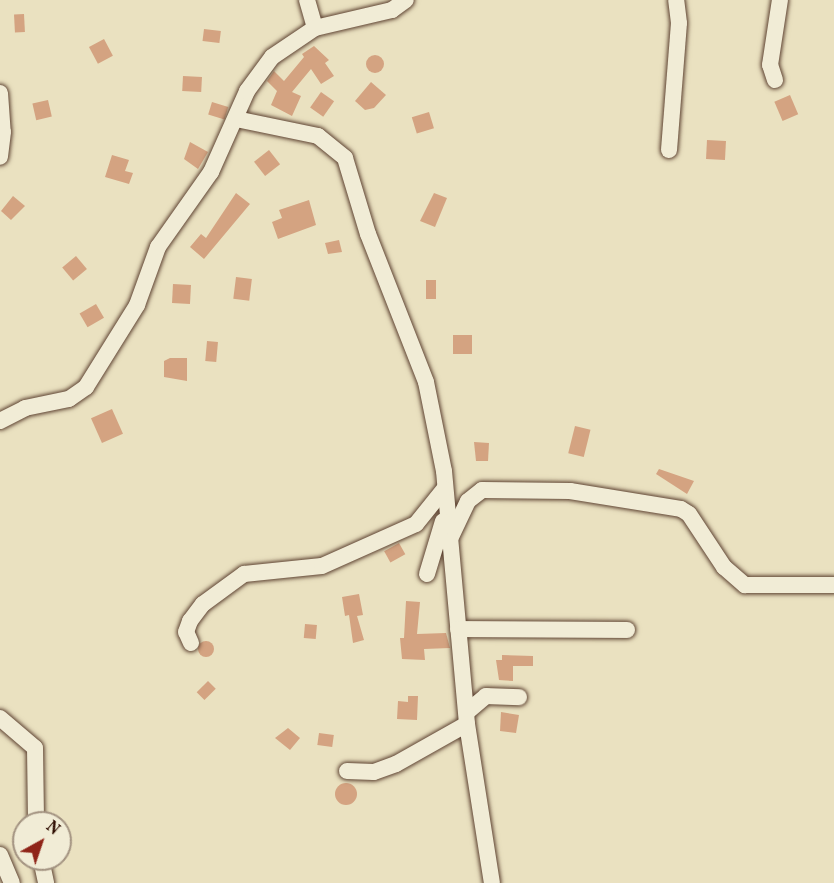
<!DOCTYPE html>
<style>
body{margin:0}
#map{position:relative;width:834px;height:883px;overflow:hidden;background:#eae1c0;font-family:Vollkorn,serif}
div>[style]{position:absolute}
.building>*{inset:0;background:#d4a381;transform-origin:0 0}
.round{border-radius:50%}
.roads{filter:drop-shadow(0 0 2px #5e4332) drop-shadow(0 0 2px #5e4332)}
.minor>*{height:16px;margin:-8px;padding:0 8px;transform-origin:8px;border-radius:8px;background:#f1ecd6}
span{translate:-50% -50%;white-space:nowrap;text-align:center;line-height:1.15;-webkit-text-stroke:4.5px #f1ecd6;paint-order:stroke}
.north{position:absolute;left:12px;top:811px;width:60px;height:60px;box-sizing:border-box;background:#f1ecd6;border:2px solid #a39381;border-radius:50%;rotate:40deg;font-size:16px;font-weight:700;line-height:24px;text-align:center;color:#2f0e02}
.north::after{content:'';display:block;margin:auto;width:21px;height:27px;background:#8f2418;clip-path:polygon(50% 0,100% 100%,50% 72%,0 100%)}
</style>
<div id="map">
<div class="building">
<i style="left:24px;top:14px;width:18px;height:10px;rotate:87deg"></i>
<i style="left:204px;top:29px;width:17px;height:12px;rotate:7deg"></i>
<i style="left:104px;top:39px;width:19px;height:17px;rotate:62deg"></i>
<i style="clip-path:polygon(314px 46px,329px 60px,325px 63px,334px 76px,321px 84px,311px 69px,292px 92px,301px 96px,292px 116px,271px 105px,277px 91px,267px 81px,274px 71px,284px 81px,304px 57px,302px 54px)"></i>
<i class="round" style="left:366px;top:55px;width:18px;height:18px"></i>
<i style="left:183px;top:76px;width:19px;height:15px;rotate:3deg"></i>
<i style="clip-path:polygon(371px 82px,386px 95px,374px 108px,365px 110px,355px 101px)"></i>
<i style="left:321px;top:92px;width:16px;height:19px;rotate:35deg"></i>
<i style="left:790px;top:95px;width:21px;height:17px;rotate:67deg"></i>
<i style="left:48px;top:100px;width:17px;height:16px;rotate:77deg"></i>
<i style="left:212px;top:102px;width:17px;height:13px;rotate:17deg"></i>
<i style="left:429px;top:112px;width:17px;height:18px;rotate:73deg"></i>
<i style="left:707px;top:140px;width:19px;height:19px;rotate:3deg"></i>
<i style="clip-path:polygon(190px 142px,208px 152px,198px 169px,184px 159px)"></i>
<i style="left:269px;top:150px;width:18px;height:19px;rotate:52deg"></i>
<i style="clip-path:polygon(112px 155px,129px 160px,125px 171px,133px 173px,129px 184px,105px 177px)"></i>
<i style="clip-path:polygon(236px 193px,250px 204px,204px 259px,190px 247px,201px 234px,206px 238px)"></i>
<i style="clip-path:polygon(434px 193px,447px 198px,435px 227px,420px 221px)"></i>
<i style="clip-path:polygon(13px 196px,25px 206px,11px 220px,1px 211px)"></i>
<i style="clip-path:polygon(309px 200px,316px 225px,278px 239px,272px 222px,282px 218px,279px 210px)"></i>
<i style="clip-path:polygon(339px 240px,342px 252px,328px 254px,325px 243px)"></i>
<i style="left:76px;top:256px;width:17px;height:18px;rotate:50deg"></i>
<i style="left:236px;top:277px;width:16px;height:22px;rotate:7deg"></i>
<i style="left:426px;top:280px;width:10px;height:19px"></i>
<i style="left:173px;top:284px;width:18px;height:19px;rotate:3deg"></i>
<i style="left:96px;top:304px;width:16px;height:19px;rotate:60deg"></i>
<i style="left:472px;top:335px;width:19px;height:19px;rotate:90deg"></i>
<i style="left:207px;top:341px;width:11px;height:20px;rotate:5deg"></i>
<i style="clip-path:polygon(170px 358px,187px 358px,187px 381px,164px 377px,164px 361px)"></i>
<i style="left:112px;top:409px;width:27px;height:23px;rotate:66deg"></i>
<i style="left:575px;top:426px;width:16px;height:28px;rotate:14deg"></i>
<i style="clip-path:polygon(474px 442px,489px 443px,488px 461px,476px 461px)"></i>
<i style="clip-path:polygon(659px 469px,694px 481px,687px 494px,656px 474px)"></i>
<i style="left:399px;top:543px;width:13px;height:17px;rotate:61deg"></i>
<i style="clip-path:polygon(359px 594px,363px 615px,357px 616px,364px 640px,353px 643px,349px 615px,345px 616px,342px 597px)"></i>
<i style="clip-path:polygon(406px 601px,420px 602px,417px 634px,446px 633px,450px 648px,424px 649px,425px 660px,402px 659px,400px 638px,404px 638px)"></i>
<i style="left:305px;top:624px;width:12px;height:14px;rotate:5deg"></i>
<i class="round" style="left:198px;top:641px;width:16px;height:16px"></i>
<i style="clip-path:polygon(502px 655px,533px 656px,533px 666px,513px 666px,513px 681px,499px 680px,496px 660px,502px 660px)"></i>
<i style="left:208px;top:681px;width:11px;height:16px;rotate:45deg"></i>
<i style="clip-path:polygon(408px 696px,418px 696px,417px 720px,397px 719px,398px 701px,408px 702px)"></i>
<i style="clip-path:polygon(501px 712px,519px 715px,516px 733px,500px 731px)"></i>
<i style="clip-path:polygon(288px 728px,300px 738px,290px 750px,275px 738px)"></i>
<i style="left:319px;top:733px;width:15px;height:12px;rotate:8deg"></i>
<i class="round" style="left:335px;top:783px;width:22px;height:22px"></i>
</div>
<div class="roads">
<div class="minor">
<i style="left:307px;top:0;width:29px;rotate:74deg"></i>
<i style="left:775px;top:80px;width:16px;rotate:-108deg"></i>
<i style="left:770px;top:65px;width:66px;rotate:-81.3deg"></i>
<i style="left:0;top:93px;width:39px;rotate:86deg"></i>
<i style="left:3px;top:132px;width:25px;rotate:97deg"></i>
<i style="left:236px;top:119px;width:84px;rotate:11.7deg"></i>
<i style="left:318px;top:136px;width:35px;rotate:39deg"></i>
<i style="left:345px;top:158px;width:79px;rotate:73.2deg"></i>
<i style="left:368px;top:234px;width:159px;rotate:68.6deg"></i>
<i style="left:426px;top:382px;width:91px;rotate:78.6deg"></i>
<i style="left:444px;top:471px;width:254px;rotate:84.8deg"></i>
<i style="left:467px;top:724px;width:161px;rotate:81.1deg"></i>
<i style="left:669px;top:150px;width:127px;rotate:-85.5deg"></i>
<i style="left:679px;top:23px;width:23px;rotate:-97deg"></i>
<i style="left:0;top:421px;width:28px;rotate:-27deg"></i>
<i style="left:25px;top:408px;width:45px;rotate:-11.6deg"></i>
<i style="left:69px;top:399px;width:21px;rotate:-35deg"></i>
<i style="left:86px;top:387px;width:97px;rotate:-58.1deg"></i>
<i style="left:137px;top:305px;width:62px;rotate:-70.1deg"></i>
<i style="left:158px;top:247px;width:92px;rotate:-54.8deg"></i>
<i style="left:211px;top:172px;width:89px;rotate:-66deg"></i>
<i style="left:247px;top:91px;width:42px;rotate:-53.7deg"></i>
<i style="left:272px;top:57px;width:52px;rotate:-34deg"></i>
<i style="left:315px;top:28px;width:79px;rotate:-13.2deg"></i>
<i style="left:392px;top:10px;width:17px;rotate:-36deg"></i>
<i style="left:449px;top:541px;width:44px;rotate:-64.6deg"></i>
<i style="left:468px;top:501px;width:18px;rotate:-38deg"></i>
<i style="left:482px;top:490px;width:88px;rotate:0.7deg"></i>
<i style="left:570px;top:491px;width:112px;rotate:9.2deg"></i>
<i style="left:681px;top:509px;width:9px;rotate:32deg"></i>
<i style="left:689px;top:514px;width:64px;rotate:56.6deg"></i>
<i style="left:724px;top:567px;width:28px;rotate:41deg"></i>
<i style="left:745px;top:585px;width:89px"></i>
<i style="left:427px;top:574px;width:55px;rotate:-73.2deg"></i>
<i style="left:458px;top:629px;width:169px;rotate:0.3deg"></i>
<i style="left:191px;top:643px;width:12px;rotate:-114deg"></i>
<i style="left:186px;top:632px;width:12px;rotate:-70deg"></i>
<i style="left:190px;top:621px;width:21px;rotate:-53deg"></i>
<i style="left:203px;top:604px;width:51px;rotate:-36.2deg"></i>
<i style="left:244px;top:574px;width:78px;rotate:-5.9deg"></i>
<i style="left:322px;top:566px;width:103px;rotate:-24.1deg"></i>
<i style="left:416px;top:524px;width:45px;rotate:-51.3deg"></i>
<i style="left:467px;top:712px;width:25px;rotate:-40deg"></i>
<i style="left:486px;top:696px;width:33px;rotate:2deg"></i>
<i style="left:0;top:718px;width:46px;rotate:40.6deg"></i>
<i style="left:35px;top:748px;width:75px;rotate:89.2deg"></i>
<i style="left:347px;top:771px;width:27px;rotate:2deg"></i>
<i style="left:374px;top:772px;width:23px;rotate:-20deg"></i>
<i style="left:396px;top:764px;width:81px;rotate:-29.4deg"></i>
<i style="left:0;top:855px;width:30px;rotate:67deg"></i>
<i style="left:41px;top:859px;width:25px;rotate:78deg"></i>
</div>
</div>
<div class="north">N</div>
</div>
